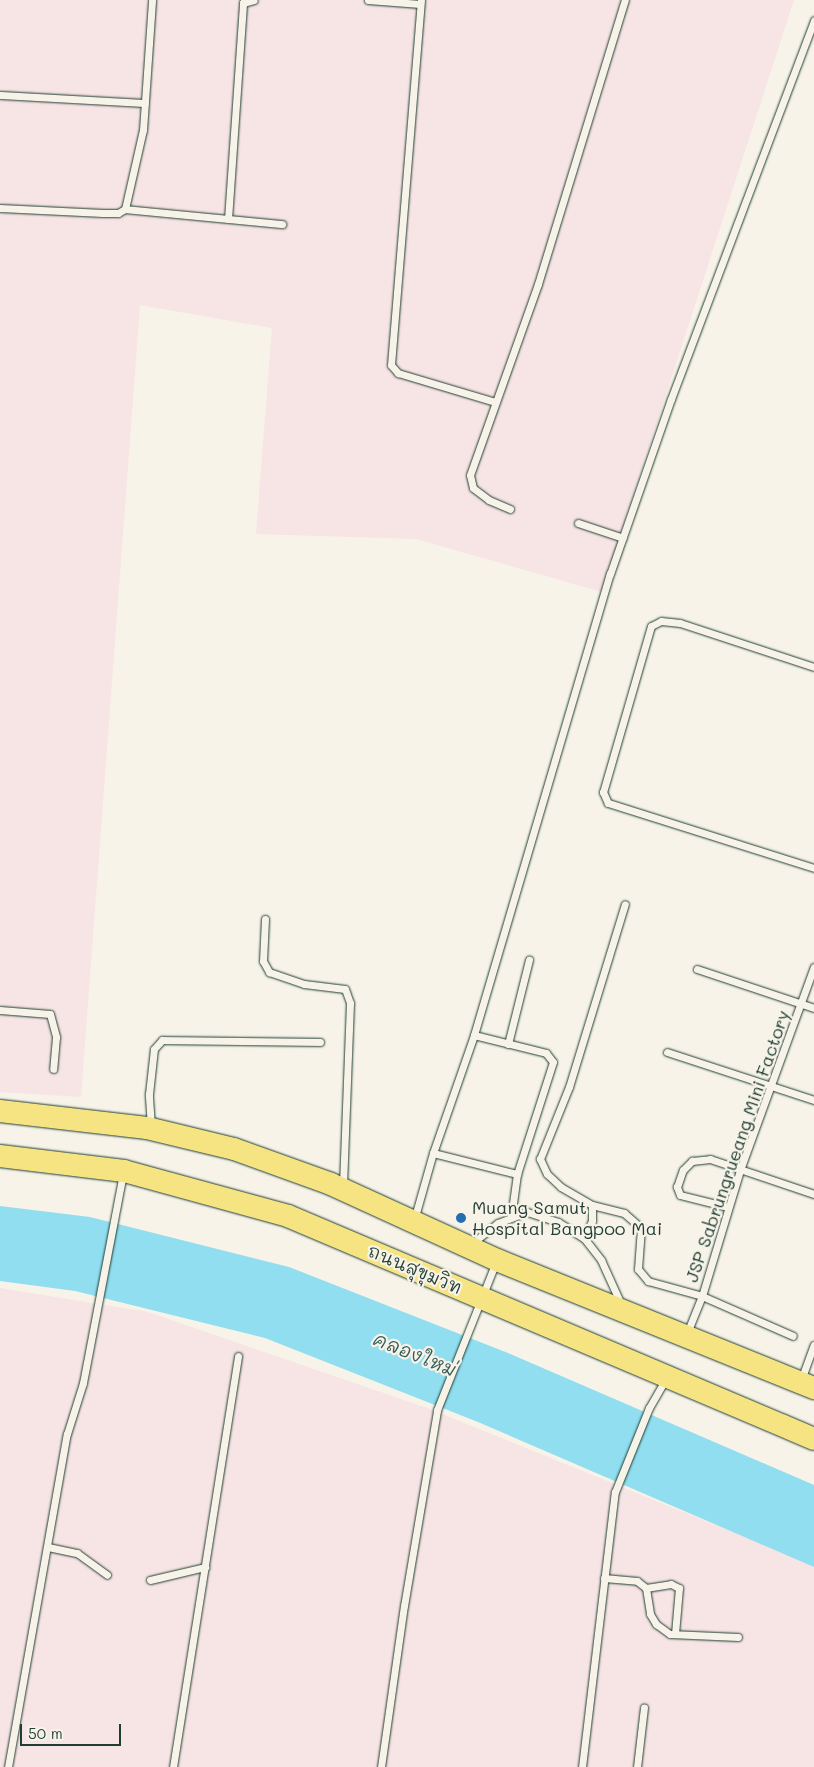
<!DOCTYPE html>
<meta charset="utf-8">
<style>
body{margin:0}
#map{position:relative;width:814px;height:1767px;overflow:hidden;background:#f7f3e8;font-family:Mali,"Playpen Sans Thai",sans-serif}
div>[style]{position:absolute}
.built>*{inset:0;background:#f7e4e4}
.water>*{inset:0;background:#90deef}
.roads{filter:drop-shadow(0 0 1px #1f3d34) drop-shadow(0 0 1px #1f3d34)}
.service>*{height:7px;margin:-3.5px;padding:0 3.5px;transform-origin:3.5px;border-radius:3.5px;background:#f7f3e8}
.trunk>*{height:22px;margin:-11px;padding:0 11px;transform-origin:11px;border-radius:11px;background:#f6e381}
.dots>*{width:14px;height:14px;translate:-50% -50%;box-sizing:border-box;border:2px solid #f7f3e8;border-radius:50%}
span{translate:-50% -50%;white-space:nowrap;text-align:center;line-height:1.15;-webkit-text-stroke:4.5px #f7f3e8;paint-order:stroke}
.street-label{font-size:18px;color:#1f3d34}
.poi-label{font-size:18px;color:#1f3d34}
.left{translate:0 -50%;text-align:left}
.water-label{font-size:19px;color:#365d59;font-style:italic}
.scale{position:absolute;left:20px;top:1724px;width:101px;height:22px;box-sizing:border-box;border:2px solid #1f3d34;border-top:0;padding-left:6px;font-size:15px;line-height:18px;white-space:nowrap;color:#1f3d34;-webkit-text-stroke:4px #f7f3e8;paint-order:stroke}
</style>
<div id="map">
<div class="built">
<i style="clip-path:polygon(0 0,794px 0,602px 592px,416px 539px,256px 534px,272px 328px,140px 305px,81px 1097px,0 1092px)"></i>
<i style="clip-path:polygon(0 1288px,148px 1312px,430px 1409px,814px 1565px,814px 1767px,0 1767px)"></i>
</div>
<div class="water">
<i style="clip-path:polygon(0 1206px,90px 1217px,289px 1267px,508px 1353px,814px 1485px,814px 1567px,478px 1422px,265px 1338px,75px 1291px,0 1281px)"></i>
</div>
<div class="roads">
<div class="service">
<i style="left:368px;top:0;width:52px;rotate:4.4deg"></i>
<i style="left:421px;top:0;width:366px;rotate:94.7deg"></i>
<i style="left:391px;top:365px;width:11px;rotate:49deg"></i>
<i style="left:398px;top:373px;width:101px;rotate:16.6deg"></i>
<i style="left:0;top:95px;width:145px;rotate:3.2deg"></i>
<i style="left:0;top:208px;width:103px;rotate:2.8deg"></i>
<i style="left:103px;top:213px;width:15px"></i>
<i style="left:118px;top:213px;width:8px;rotate:-30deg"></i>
<i style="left:125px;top:209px;width:81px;rotate:-77.2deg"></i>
<i style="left:143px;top:130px;width:130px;rotate:-86deg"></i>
<i style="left:125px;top:209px;width:158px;rotate:5.5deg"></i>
<i style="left:228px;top:219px;width:217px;rotate:-86deg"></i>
<i style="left:243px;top:3px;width:11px;rotate:-15deg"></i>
<i style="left:510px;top:509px;width:23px;rotate:-157deg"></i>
<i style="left:489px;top:500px;width:20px;rotate:-143deg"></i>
<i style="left:473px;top:488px;width:13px;rotate:-103deg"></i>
<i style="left:470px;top:475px;width:203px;rotate:-70.4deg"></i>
<i style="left:538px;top:284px;width:297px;rotate:-73deg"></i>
<i style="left:578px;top:523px;width:47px;rotate:18.4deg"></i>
<i style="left:814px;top:667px;width:141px;rotate:-161.8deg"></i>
<i style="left:680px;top:623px;width:19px;rotate:-174deg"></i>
<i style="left:661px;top:621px;width:11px;rotate:153deg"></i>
<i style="left:651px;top:626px;width:173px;rotate:106.1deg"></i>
<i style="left:603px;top:792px;width:12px;rotate:66deg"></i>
<i style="left:608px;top:803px;width:216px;rotate:17.5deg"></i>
<i style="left:265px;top:919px;width:42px;rotate:92.7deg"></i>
<i style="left:263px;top:961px;width:13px;rotate:61deg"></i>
<i style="left:269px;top:972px;width:37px;rotate:19deg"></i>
<i style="left:304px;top:984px;width:41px;rotate:7deg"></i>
<i style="left:345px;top:989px;width:15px;rotate:70deg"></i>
<i style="left:350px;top:1003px;width:184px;rotate:92.2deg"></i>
<i style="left:697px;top:969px;width:123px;rotate:18.4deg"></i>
<i style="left:0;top:1010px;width:50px;rotate:4.6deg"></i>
<i style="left:50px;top:1014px;width:24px;rotate:75deg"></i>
<i style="left:56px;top:1037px;width:32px;rotate:95deg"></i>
<i style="left:474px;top:1035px;width:74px;rotate:14deg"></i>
<i style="left:546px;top:1053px;width:11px;rotate:52deg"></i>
<i style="left:553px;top:1062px;width:118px;rotate:107.8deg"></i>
<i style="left:517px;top:1174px;width:44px;rotate:97.8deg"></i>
<i style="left:508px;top:1044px;width:87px;rotate:-76deg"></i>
<i style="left:667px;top:1052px;width:155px;rotate:18.1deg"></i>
<i style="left:151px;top:1126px;width:32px;rotate:-94deg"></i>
<i style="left:149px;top:1094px;width:45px;rotate:-83.7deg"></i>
<i style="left:154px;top:1049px;width:12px;rotate:-48deg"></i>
<i style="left:162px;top:1040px;width:158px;rotate:0.7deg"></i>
<i style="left:433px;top:1153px;width:87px;rotate:14deg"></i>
<i style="left:592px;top:1205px;width:33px;rotate:14deg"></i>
<i style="left:624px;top:1213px;width:23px;rotate:41deg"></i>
<i style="left:641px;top:1228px;width:41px;rotate:94.2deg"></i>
<i style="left:638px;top:1269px;width:16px;rotate:50deg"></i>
<i style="left:648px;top:1281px;width:56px;rotate:15.5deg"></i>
<i style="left:702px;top:1296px;width:99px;rotate:23.7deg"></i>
<i style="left:728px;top:1207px;width:49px;rotate:-166deg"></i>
<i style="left:680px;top:1195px;width:9px;rotate:-111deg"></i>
<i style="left:677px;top:1187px;width:18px;rotate:-71deg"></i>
<i style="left:683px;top:1170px;width:13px;rotate:-45deg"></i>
<i style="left:692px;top:1161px;width:18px;rotate:-6deg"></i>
<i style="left:710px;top:1159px;width:110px;rotate:18.6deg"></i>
<i style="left:414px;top:1220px;width:70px;rotate:-74.2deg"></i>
<i style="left:433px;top:1153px;width:125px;rotate:-70.8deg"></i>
<i style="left:474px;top:1035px;width:481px;rotate:-73.6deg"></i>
<i style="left:610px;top:574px;width:185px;rotate:-70.8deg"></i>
<i style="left:671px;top:399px;width:405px;rotate:-69.3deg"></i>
<i style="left:584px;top:1238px;width:19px;rotate:-65deg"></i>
<i style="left:592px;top:1221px;width:16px;rotate:-90deg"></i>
<i style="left:592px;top:1205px;width:36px;rotate:-150deg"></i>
<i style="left:561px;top:1187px;width:19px;rotate:-137deg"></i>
<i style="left:547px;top:1174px;width:17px;rotate:-115deg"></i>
<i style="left:540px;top:1159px;width:78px;rotate:-68.1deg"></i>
<i style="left:569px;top:1087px;width:191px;rotate:-73deg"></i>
<i style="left:471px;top:1244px;width:34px;rotate:-38deg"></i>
<i style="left:498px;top:1223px;width:31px;rotate:-21deg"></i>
<i style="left:527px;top:1212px;width:33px;rotate:18deg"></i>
<i style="left:558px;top:1222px;width:31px;rotate:32deg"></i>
<i style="left:584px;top:1238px;width:28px;rotate:52deg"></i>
<i style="left:601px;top:1260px;width:48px;rotate:65.6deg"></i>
<i style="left:687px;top:1333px;width:40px;rotate:-68deg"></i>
<i style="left:702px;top:1296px;width:132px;rotate:-73.2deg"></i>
<i style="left:740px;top:1170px;width:216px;rotate:-70deg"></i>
<i style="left:801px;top:1380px;width:37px;rotate:-70deg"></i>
<i style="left:48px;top:1547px;width:30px;rotate:12deg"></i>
<i style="left:77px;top:1553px;width:37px;rotate:36deg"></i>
<i style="left:604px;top:1578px;width:33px;rotate:5deg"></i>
<i style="left:637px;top:1581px;width:11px;rotate:38deg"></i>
<i style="left:646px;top:1588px;width:26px;rotate:81deg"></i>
<i style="left:650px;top:1614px;width:12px;rotate:59deg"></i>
<i style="left:656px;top:1624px;width:17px;rotate:36deg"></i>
<i style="left:670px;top:1634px;width:68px;rotate:2.5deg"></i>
<i style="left:150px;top:1580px;width:57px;rotate:-13.3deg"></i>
<i style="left:646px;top:1588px;width:25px;rotate:-9deg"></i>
<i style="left:671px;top:1584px;width:9px;rotate:27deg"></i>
<i style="left:679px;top:1588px;width:46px;rotate:95deg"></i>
<i style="left:8px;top:1767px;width:338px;rotate:-80deg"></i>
<i style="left:67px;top:1434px;width:53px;rotate:-72.6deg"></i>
<i style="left:83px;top:1383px;width:213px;rotate:-79.2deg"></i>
<i style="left:173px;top:1767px;width:416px;rotate:-81deg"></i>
<i style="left:381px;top:1767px;width:163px;rotate:-81.9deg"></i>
<i style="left:404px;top:1606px;width:199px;rotate:-80.4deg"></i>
<i style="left:437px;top:1410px;width:159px;rotate:-68.3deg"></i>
<i style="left:582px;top:1767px;width:277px;rotate:-83.2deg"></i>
<i style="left:615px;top:1492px;width:91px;rotate:-68deg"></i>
<i style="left:649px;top:1408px;width:34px;rotate:-60deg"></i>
<i style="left:637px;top:1767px;width:60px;rotate:-83.3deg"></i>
</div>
<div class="trunk">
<i style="left:0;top:1111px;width:148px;rotate:6.6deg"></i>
<i style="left:147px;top:1128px;width:89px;rotate:13.6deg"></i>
<i style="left:234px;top:1149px;width:103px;rotate:19.8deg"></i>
<i style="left:331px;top:1184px;width:183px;rotate:24.6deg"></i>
<i style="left:497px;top:1260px;width:342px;rotate:22deg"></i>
<i style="left:0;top:1156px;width:125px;rotate:6.9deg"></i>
<i style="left:124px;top:1171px;width:170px;rotate:15.3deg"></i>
<i style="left:288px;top:1216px;width:571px;rotate:22.97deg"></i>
</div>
</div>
<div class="dots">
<i style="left:461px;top:1218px;background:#1f6fb2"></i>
</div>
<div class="street-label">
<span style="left:737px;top:1146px;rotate:-71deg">JSP Sabrungrueang Mini Factory</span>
<span style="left:415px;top:1269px;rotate:23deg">ถนนสุขุมวิท</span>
</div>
<div class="poi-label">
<span class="left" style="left:472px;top:1218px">Muang Samut<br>Hospital Bangpoo Mai</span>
</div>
<div class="water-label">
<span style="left:415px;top:1354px;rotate:22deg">คลองใหม่</span>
</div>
<div class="scale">50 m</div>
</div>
